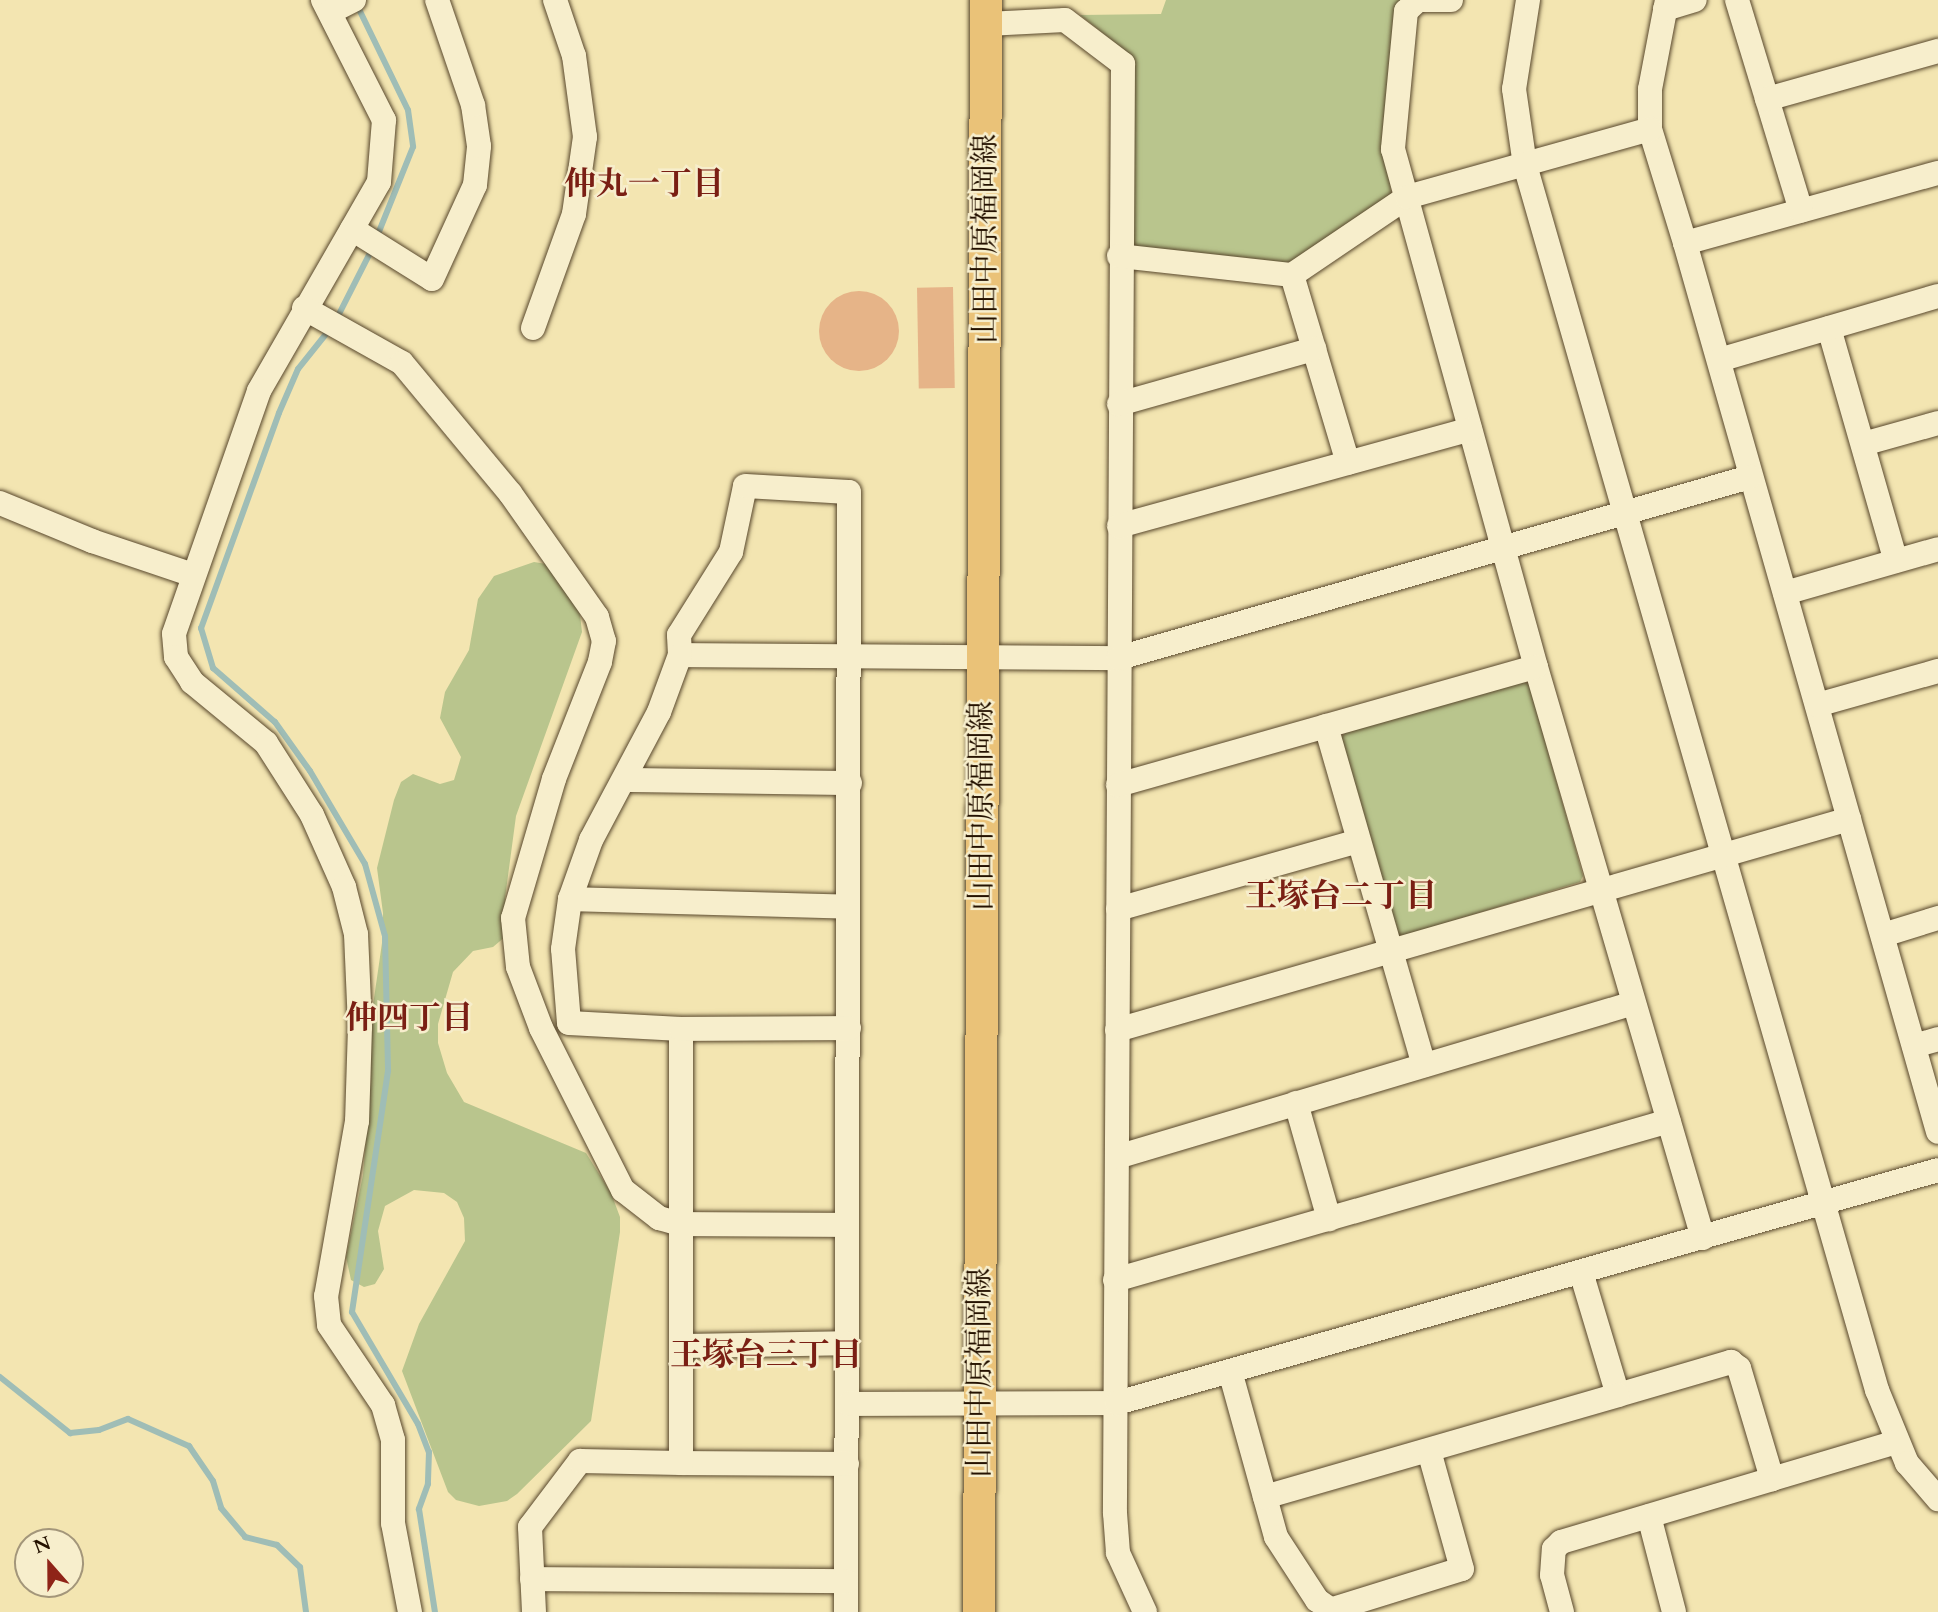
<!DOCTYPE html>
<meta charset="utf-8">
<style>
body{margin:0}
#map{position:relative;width:1938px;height:1612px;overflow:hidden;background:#f3e5b1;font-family:Cardo,"Noto Serif JP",serif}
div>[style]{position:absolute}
.green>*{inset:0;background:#b9c58d}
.stream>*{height:6px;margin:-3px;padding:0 3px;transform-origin:3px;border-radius:3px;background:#9fbdb6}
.building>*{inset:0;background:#e6b488;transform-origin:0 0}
.round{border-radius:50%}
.roads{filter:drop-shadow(0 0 2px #58472c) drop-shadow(0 0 2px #58472c)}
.minor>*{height:24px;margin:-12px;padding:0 12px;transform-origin:12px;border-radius:12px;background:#f7eecc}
.major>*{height:32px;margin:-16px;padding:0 16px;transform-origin:16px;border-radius:16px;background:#eac278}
span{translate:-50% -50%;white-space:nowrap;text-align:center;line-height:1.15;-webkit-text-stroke:5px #f7eecc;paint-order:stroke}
.street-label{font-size:30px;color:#251200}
.neighbourhood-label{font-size:32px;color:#7a1f14;font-weight:700}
.north{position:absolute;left:14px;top:1528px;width:70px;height:70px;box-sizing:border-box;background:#f7eecc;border:2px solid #a3967a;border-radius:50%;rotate:339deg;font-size:19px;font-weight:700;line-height:28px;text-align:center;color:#251200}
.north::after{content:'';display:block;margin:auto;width:24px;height:32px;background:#8f2418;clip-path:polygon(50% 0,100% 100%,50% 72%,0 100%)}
</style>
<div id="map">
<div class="green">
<i style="clip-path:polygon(1166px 0,1407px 0,1389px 165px,1391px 196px,1296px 265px,1128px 250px,1128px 53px,1080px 15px,1161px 14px)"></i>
<i style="clip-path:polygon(534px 562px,546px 564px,579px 606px,582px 632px,516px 816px,505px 898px,506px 936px,493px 947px,473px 951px,453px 972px,438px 1024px,438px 1043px,447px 1073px,464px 1102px,586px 1153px,611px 1193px,620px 1217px,620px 1232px,591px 1421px,517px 1494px,507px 1501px,479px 1506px,456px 1500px,448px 1492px,402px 1371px,419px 1324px,465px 1241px,464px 1218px,457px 1202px,444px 1193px,414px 1190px,385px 1206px,378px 1231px,384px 1269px,375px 1284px,364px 1287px,351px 1280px,346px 1257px,363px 1175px,371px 1077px,370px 1026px,382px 943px,383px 913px,377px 868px,394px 800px,401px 782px,413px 774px,440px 784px,454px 780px,461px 757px,440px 718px,445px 692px,469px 650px,478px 599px,494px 576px)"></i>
<i style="clip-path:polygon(1521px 681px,1529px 684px,1583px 876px,1580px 882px,1403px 936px,1394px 934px,1339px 740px,1347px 731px)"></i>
</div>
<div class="stream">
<i style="left:356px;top:3px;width:119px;rotate:64.1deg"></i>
<i style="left:408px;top:110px;width:37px;rotate:82deg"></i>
<i style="left:413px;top:147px;width:99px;rotate:111.9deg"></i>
<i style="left:336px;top:320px;width:80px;rotate:-63.1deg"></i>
<i style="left:330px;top:329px;width:51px;rotate:128.7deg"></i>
<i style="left:298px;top:369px;width:48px;rotate:113.4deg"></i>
<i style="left:279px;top:413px;width:229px;rotate:109.9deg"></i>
<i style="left:201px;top:628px;width:42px;rotate:73.3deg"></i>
<i style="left:213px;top:668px;width:82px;rotate:41.1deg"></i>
<i style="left:275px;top:722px;width:60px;rotate:54.5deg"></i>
<i style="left:310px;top:771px;width:108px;rotate:59.4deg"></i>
<i style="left:365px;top:864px;width:75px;rotate:74.5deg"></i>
<i style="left:385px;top:936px;width:135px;rotate:88.7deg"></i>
<i style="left:388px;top:1071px;width:244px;rotate:98.5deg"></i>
<i style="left:352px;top:1312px;width:130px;rotate:59.5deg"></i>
<i style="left:418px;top:1424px;width:30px;rotate:69deg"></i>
<i style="left:429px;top:1452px;width:32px;rotate:92deg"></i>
<i style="left:428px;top:1484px;width:27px;rotate:110deg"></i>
<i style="left:419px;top:1509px;width:104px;rotate:81.2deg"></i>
<i style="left:0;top:1377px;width:90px;rotate:38.7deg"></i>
<i style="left:70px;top:1433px;width:29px;rotate:-6deg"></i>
<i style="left:99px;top:1430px;width:31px;rotate:-21deg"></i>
<i style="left:128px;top:1419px;width:67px;rotate:23.9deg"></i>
<i style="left:189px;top:1446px;width:42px;rotate:55.6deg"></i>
<i style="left:213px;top:1481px;width:28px;rotate:73deg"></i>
<i style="left:221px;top:1508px;width:38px;rotate:50deg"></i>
<i style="left:245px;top:1537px;width:33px;rotate:14deg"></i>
<i style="left:277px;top:1545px;width:32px;rotate:44deg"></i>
<i style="left:300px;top:1567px;width:45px;rotate:82.4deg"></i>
</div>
<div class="building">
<i style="left:953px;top:287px;width:101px;height:36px;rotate:89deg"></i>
<i class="round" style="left:819px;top:291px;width:80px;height:80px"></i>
</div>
<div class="roads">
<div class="minor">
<i style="left:323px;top:0;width:135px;rotate:63.1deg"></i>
<i style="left:384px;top:120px;width:62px;rotate:94.6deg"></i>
<i style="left:379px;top:182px;width:241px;rotate:119.9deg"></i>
<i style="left:259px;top:391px;width:257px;rotate:109.3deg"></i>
<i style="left:174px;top:634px;width:23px;rotate:85deg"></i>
<i style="left:176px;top:657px;width:30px;rotate:57deg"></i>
<i style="left:192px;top:682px;width:96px;rotate:39.5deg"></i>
<i style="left:266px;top:743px;width:85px;rotate:57.4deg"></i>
<i style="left:312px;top:815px;width:79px;rotate:66deg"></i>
<i style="left:344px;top:887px;width:49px;rotate:75.7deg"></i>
<i style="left:356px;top:934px;width:93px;rotate:87.5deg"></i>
<i style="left:360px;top:1027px;width:94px;rotate:91.8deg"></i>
<i style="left:357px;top:1121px;width:178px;rotate:100deg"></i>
<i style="left:326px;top:1296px;width:29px;rotate:84deg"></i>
<i style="left:329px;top:1325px;width:97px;rotate:56deg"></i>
<i style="left:383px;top:1405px;width:36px;rotate:74deg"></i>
<i style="left:393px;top:1440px;width:83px;rotate:90deg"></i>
<i style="left:393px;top:1523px;width:91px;rotate:79.2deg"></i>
<i style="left:1451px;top:0;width:33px;rotate:180deg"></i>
<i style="left:1418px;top:0;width:16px;rotate:137deg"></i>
<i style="left:1406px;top:11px;width:139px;rotate:95.4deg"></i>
<i style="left:1393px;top:149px;width:537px;rotate:74.57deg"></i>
<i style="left:1536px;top:667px;width:595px;rotate:73.7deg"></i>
<i style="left:1528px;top:0;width:90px;rotate:98.9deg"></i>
<i style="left:1514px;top:89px;width:77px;rotate:81.8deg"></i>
<i style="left:1525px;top:165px;width:1275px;rotate:73.97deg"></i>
<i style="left:1877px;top:1390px;width:79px;rotate:67.7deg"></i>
<i style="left:1907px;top:1463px;width:48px;rotate:49.3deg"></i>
<i style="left:1667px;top:0;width:91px;rotate:100.8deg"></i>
<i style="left:1650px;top:89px;width:40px;rotate:90deg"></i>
<i style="left:1650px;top:129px;width:119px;rotate:72.9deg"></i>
<i style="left:1685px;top:243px;width:263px;rotate:-15.5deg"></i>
<i style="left:1737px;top:0;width:220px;rotate:73.1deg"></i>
<i style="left:1665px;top:9px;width:31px;rotate:-17deg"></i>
<i style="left:330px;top:12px;width:27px;rotate:-27deg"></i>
<i style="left:987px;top:24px;width:78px;rotate:-2.9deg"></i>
<i style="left:1065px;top:20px;width:73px;rotate:37.2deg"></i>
<i style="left:1123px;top:64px;width:1449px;rotate:90.32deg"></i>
<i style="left:1115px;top:1513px;width:40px;rotate:85.7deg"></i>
<i style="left:1118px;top:1553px;width:65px;rotate:65.4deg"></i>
<i style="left:1767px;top:99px;width:178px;rotate:-15.7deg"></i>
<i style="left:352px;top:229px;width:94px;rotate:32deg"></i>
<i style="left:432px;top:279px;width:103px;rotate:-65.4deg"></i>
<i style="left:475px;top:185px;width:39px;rotate:-84deg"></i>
<i style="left:479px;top:146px;width:41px;rotate:-98.3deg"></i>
<i style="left:473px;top:105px;width:111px;rotate:-108.9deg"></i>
<i style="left:1685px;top:243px;width:924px;rotate:74.11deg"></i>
<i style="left:1119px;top:256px;width:174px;rotate:6.3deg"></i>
<i style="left:1292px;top:275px;width:196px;rotate:73.4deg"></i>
<i style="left:1292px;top:275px;width:139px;rotate:-34.1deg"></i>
<i style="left:1407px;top:197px;width:252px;rotate:-15.6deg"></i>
<i style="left:304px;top:308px;width:112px;rotate:29.3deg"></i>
<i style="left:402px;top:363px;width:169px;rotate:50.3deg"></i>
<i style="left:510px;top:493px;width:151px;rotate:54.9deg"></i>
<i style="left:597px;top:617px;width:25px;rotate:74deg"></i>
<i style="left:604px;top:641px;width:21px;rotate:101deg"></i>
<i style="left:600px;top:662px;width:126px;rotate:111.5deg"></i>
<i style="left:554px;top:779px;width:145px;rotate:106.4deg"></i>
<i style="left:513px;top:918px;width:49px;rotate:84.2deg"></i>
<i style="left:518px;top:967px;width:65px;rotate:69.3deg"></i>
<i style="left:541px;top:1028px;width:182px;rotate:63.2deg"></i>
<i style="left:623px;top:1190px;width:46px;rotate:37.9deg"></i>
<i style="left:659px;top:1218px;width:22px;rotate:16deg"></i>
<i style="left:680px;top:1224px;width:167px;rotate:0.3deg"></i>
<i style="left:533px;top:328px;width:121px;rotate:-70.2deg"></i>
<i style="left:574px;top:214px;width:78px;rotate:-81.9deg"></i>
<i style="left:585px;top:137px;width:82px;rotate:-97.7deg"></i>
<i style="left:574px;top:56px;width:59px;rotate:-108.7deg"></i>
<i style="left:1829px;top:328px;width:242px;rotate:74deg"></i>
<i style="left:1719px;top:360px;width:228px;rotate:-16.3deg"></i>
<i style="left:1119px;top:404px;width:203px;rotate:-15.8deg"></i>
<i style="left:1863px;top:444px;width:78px;rotate:-15.6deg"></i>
<i style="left:0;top:503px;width:100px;rotate:22.4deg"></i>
<i style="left:92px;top:541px;width:107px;rotate:18.6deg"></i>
<i style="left:1119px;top:526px;width:364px;rotate:-15.4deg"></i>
<i style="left:1785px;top:593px;width:159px;rotate:-16deg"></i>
<i style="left:680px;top:655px;width:439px;rotate:0.4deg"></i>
<i style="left:1119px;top:658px;width:656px;rotate:-16.01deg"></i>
<i style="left:1817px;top:705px;width:126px;rotate:-15.7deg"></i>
<i style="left:1326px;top:726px;width:353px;rotate:73.9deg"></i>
<i style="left:626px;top:780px;width:224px;rotate:0.8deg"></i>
<i style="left:1118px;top:785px;width:434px;rotate:-15.8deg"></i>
<i style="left:570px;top:899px;width:278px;rotate:1.6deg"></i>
<i style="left:1118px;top:909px;width:250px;rotate:-15.8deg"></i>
<i style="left:1883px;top:935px;width:58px;rotate:-17.2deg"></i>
<i style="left:681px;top:1029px;width:112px;rotate:-176.9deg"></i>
<i style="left:569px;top:1023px;width:74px;rotate:-94.6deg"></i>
<i style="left:563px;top:949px;width:50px;rotate:-82deg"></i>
<i style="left:570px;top:899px;width:63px;rotate:-70.4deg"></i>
<i style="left:591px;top:840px;width:145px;rotate:-62deg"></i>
<i style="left:659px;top:712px;width:61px;rotate:-69.8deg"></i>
<i style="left:680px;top:655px;width:20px;rotate:-93deg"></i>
<i style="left:679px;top:635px;width:98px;rotate:-57.9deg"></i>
<i style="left:731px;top:552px;width:67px;rotate:-78deg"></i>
<i style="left:745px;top:486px;width:104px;rotate:3.3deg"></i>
<i style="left:849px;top:492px;width:1120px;rotate:90.15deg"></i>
<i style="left:1117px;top:1030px;width:762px;rotate:-16.08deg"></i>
<i style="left:1914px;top:1046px;width:25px;rotate:-16deg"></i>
<i style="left:1296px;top:1103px;width:121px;rotate:74.1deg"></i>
<i style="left:1117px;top:1157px;width:539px;rotate:-16.59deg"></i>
<i style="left:1581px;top:1272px;width:128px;rotate:73.3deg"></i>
<i style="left:1618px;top:1395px;width:118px;rotate:-16.3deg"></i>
<i style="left:1731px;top:1362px;width:10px;rotate:37deg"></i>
<i style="left:1739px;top:1368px;width:116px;rotate:73.4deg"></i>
<i style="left:1772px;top:1479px;width:129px;rotate:-16.6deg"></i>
<i style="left:1115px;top:1280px;width:576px;rotate:-16.01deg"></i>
<i style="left:682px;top:1346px;width:164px;rotate:-1deg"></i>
<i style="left:1230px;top:1371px;width:172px;rotate:74.5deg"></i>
<i style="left:1276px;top:1537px;width:75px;rotate:56.9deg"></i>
<i style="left:1317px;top:1600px;width:21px;rotate:35deg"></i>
<i style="left:849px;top:1404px;width:268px;rotate:-0.2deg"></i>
<i style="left:1117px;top:1403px;width:853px;rotate:-15.84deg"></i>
<i style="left:681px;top:1463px;width:166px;rotate:0.3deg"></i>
<i style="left:1265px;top:1497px;width:367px;rotate:-16.1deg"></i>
<i style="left:1649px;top:1516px;width:99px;rotate:75.4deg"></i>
<i style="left:532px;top:1579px;width:314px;rotate:0.4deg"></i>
<i style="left:1330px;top:1610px;width:138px;rotate:-17.3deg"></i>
<i style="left:1462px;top:1569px;width:123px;rotate:-105.6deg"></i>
<i style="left:534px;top:1612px;width:85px;rotate:-92.7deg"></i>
<i style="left:530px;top:1527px;width:83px;rotate:-52.9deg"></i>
<i style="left:580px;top:1461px;width:101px;rotate:1.1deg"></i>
<i style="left:681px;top:1463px;width:434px;rotate:-90deg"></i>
<i style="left:681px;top:1029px;width:168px;rotate:-0.3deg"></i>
<i style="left:1562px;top:1612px;width:38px;rotate:-105deg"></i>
<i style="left:1552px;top:1575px;width:26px;rotate:-86deg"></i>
<i style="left:1554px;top:1549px;width:10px;rotate:-45deg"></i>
<i style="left:1561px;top:1542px;width:220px;rotate:-16.6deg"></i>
</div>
<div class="major">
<i style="left:979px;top:1612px;width:1612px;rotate:-89.75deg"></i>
</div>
</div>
<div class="street-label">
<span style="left:986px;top:239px;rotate:-90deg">山田中原福岡線</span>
<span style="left:982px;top:806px;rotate:-90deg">山田中原福岡線</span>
<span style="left:980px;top:1373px;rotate:-90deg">山田中原福岡線</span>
</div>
<div class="neighbourhood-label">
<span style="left:644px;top:184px">仲丸一丁目</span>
<span style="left:1341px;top:896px">王塚台二丁目</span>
<span style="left:409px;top:1018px">仲四丁目</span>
<span style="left:766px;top:1355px">王塚台三丁目</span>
</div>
<div class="north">N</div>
</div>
